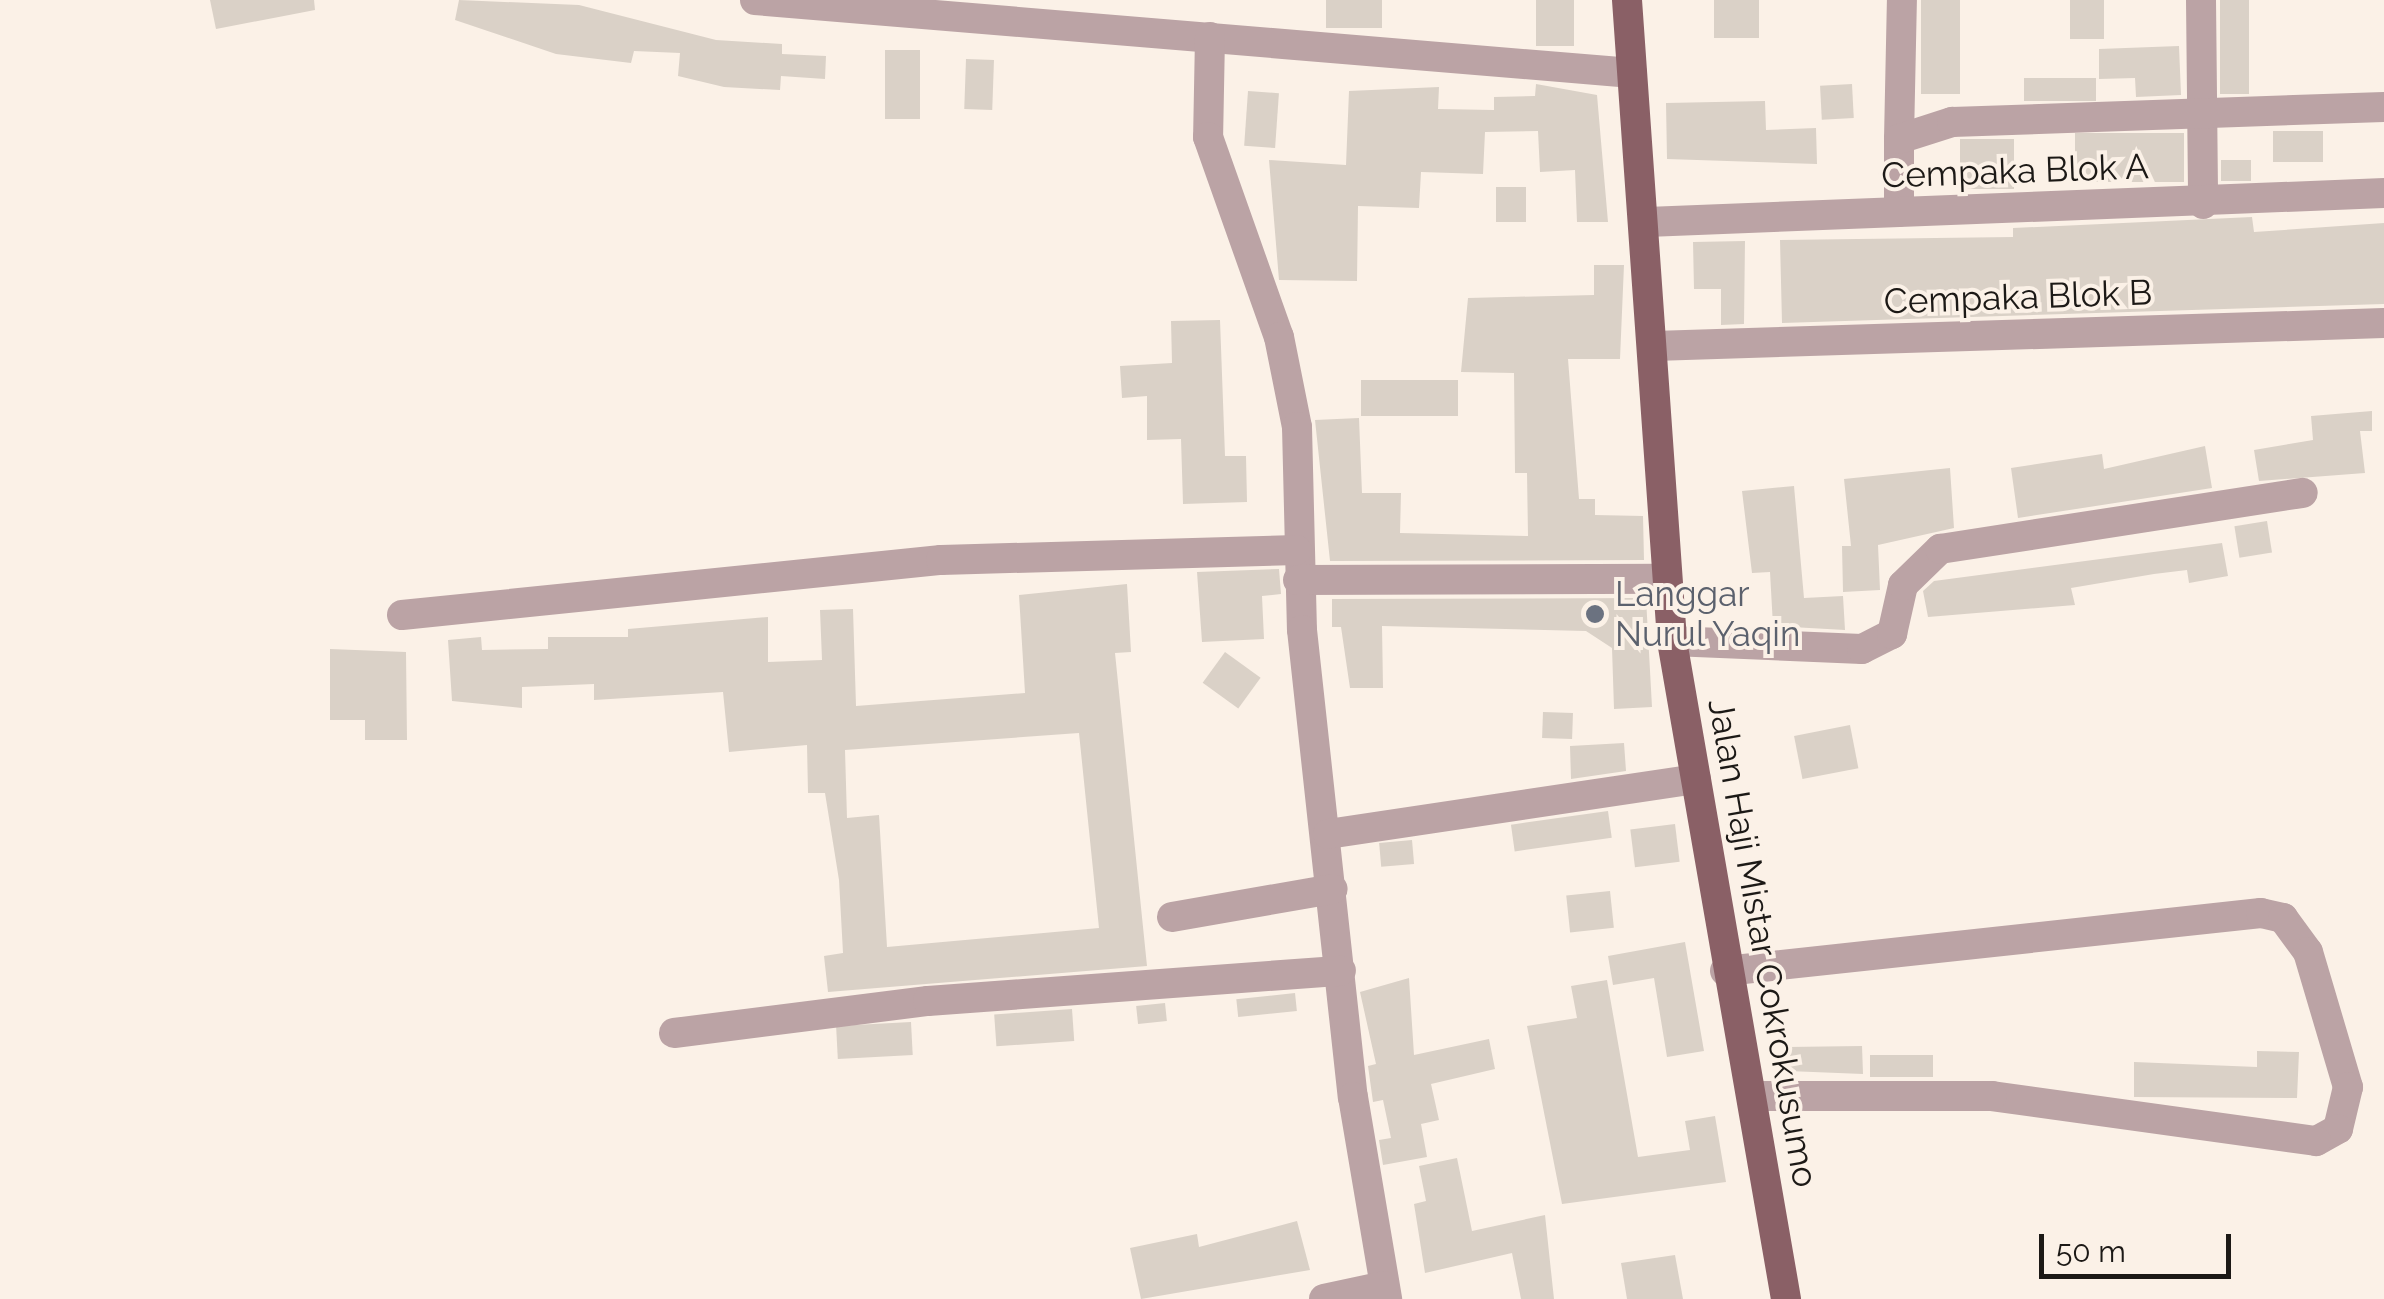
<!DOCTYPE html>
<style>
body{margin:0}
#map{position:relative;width:2384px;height:1299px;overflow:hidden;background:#fbf1e7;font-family:Raleway,sans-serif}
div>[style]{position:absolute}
.building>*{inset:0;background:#dad1c7;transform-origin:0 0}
.minor>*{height:30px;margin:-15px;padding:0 15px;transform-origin:15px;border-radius:15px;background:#bba3a5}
.major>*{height:30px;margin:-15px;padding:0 15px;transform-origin:15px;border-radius:15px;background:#8a6066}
.dots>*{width:28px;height:28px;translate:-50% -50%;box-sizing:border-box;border:5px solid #fbf1e7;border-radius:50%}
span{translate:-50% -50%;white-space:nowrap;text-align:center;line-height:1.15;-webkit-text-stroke:8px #fbf1e7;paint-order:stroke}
.street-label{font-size:35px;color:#1c1916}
.worship-label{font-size:35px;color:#5b616d}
.left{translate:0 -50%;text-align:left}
.scale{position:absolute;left:2039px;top:1234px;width:192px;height:45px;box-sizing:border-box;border:5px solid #1c1916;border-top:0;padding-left:12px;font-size:30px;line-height:35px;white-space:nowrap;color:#1c1916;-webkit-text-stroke:8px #fbf1e7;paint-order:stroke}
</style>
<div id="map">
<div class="building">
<i style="clip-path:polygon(210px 0,314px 0,315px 10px,216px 29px)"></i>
<i style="clip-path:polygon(459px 0,579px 5px,716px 40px,782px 44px,782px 54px,826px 56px,825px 79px,781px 76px,780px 90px,724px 87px,678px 76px,680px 53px,634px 51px,631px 63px,556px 54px,455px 20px)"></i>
<i style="left:1326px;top:0;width:56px;height:28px"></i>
<i style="left:1536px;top:0;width:38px;height:46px"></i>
<i style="left:1714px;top:0;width:45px;height:38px"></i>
<i style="left:1921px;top:0;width:39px;height:94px"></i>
<i style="left:2070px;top:0;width:34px;height:39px"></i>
<i style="left:2220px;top:0;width:29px;height:94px"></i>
<i style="clip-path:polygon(2179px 46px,2181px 95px,2136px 97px,2135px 78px,2099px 79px,2099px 49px)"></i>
<i style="left:885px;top:50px;width:35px;height:69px"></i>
<i style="left:966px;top:59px;width:28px;height:50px;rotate:2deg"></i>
<i style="left:2024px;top:78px;width:72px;height:23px"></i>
<i style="clip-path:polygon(1536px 84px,1597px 95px,1608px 222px,1577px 222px,1575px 170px,1540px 172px,1538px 131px,1485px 132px,1483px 174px,1421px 172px,1419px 208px,1358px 206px,1357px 281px,1279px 280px,1269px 160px,1346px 165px,1349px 91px,1439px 87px,1438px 109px,1494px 110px,1494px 97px,1535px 96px)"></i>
<i style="left:1852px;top:84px;width:34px;height:32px;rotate:87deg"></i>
<i style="left:1248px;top:91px;width:31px;height:55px;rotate:4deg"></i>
<i style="clip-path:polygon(1765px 101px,1766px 130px,1816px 128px,1817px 164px,1667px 159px,1666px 103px)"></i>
<i style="left:2273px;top:131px;width:50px;height:31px"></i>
<i style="left:2184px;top:133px;width:49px;height:109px;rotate:90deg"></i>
<i style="left:2014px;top:139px;width:50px;height:54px;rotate:90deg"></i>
<i style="left:2221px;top:160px;width:30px;height:21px"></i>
<i style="left:1496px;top:187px;width:30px;height:35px"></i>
<i style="clip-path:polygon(2252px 217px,2254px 232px,2384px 223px,2384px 304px,1782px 323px,1780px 240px,2013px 237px,2013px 228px)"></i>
<i style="clip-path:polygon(1745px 241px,1744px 324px,1721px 325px,1721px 289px,1694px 289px,1693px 242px)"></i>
<i style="clip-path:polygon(1594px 265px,1624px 265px,1620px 359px,1568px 359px,1579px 499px,1595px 499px,1595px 515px,1643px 516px,1644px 560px,1330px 561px,1315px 420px,1359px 418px,1362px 493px,1401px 493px,1400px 533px,1528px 536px,1527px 473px,1515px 473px,1514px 373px,1461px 372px,1468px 298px,1594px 295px)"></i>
<i style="clip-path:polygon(1220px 320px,1225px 456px,1246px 456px,1247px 502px,1183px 504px,1181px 439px,1147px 440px,1147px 396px,1122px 398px,1120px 366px,1172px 363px,1171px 321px)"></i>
<i style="left:1458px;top:380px;width:36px;height:97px;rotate:90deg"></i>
<i style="clip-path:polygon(2372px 411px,2372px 431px,2360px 431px,2365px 473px,2259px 481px,2254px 450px,2313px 440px,2311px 416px)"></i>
<i style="clip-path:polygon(2205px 446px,2212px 488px,2018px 518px,2011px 468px,2102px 454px,2104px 469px)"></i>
<i style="clip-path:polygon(1950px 468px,1954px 528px,1878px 545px,1880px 590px,1843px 592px,1842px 546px,1851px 546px,1844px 479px)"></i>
<i style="clip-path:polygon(1794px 486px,1804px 598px,1843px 596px,1845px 630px,1773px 626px,1770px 572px,1752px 573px,1742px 491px)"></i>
<i style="left:2267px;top:521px;width:32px;height:33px;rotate:81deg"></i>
<i style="clip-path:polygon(2222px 543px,2228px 576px,2189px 583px,2187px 570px,2154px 574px,2071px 588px,2075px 605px,1928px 617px,1923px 591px,1934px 581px)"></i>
<i style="clip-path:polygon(1279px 569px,1281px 594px,1262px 596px,1264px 639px,1202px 642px,1197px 572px)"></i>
<i style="clip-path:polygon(evenodd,1127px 584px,1131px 652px,1115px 653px,1147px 966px,828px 992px,824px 956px,843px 953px,839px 880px,825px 793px,808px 793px,807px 745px,729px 752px,723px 692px,594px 700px,594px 684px,522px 687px,522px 708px,452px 701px,448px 640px,481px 637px,482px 650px,548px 649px,548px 637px,628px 637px,628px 629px,768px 617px,768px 662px,822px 660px,820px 610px,853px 609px,856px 706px,1025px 693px,1019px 595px,1127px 584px,1079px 733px,1099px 928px,887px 947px,879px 815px,847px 818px,845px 750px,1079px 733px)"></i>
<i style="clip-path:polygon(1646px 598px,1652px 707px,1614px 709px,1612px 648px,1586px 631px,1382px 626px,1383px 688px,1350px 688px,1341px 627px,1332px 627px,1332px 599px)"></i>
<i style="clip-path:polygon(330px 649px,406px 652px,407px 740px,365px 740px,365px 720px,330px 720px)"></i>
<i style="left:1225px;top:652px;width:44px;height:38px;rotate:36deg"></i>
<i style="left:1543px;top:712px;width:30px;height:26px;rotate:2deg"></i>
<i style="left:1850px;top:725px;width:44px;height:57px;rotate:79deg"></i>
<i style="clip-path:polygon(1624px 743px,1626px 771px,1571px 779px,1570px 746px)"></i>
<i style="left:1608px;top:811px;width:27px;height:98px;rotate:82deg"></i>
<i style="left:1675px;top:824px;width:38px;height:45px;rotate:83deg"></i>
<i style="left:1412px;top:840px;width:24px;height:33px;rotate:85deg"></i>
<i style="left:1610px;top:891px;width:37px;height:44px;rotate:84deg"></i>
<i style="clip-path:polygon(1685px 942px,1704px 1051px,1667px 1057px,1654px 978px,1613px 985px,1608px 956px)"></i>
<i style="clip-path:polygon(1409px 978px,1414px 1055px,1489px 1039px,1495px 1069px,1431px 1084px,1439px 1120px,1421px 1124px,1427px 1157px,1383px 1165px,1379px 1140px,1391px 1138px,1383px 1100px,1373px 1102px,1368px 1066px,1376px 1064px,1360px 992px)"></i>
<i style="clip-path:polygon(1607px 980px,1638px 1157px,1690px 1150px,1685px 1121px,1715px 1116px,1726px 1182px,1562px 1204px,1527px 1026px,1577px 1018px,1571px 986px)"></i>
<i style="left:1295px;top:993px;width:18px;height:59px;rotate:84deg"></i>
<i style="left:1165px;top:1003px;width:18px;height:29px;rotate:84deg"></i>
<i style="left:1072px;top:1009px;width:32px;height:78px;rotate:86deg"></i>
<i style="left:911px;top:1022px;width:33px;height:75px;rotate:87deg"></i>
<i style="clip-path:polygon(1862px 1046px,1863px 1074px,1788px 1071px,1788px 1047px)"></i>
<i style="clip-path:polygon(2257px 1051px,2299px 1052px,2297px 1098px,2134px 1097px,2134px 1062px,2257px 1067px)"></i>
<i style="left:1870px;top:1055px;width:63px;height:22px"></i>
<i style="clip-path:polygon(1457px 1158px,1472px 1231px,1545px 1215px,1554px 1299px,1521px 1299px,1512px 1253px,1425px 1273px,1414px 1204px,1426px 1201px,1419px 1166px)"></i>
<i style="clip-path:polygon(1297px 1221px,1310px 1270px,1141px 1299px,1130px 1248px,1197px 1234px,1199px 1247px)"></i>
<i style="clip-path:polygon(1675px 1255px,1683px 1299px,1627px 1299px,1621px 1263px)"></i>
</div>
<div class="minor">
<i style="left:755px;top:0;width:880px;rotate:4.76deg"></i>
<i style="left:2201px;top:0;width:204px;rotate:89.4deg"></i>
<i style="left:1210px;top:37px;width:100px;rotate:91.1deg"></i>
<i style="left:1208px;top:137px;width:212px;rotate:70.5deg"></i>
<i style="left:1279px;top:337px;width:92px;rotate:78.7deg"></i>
<i style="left:1297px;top:427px;width:203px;rotate:88.6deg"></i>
<i style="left:1302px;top:630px;width:470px;rotate:83.8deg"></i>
<i style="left:1353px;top:1097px;width:205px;rotate:80.4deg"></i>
<i style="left:1899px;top:139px;width:139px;rotate:-88.8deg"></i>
<i style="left:1899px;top:212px;width:73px;rotate:-90deg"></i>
<i style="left:1899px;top:139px;width:56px;rotate:-17.8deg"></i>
<i style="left:1952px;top:122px;width:432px;rotate:-2deg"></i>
<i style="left:1647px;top:222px;width:738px;rotate:-2.25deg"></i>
<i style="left:1654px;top:346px;width:730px;rotate:-1.8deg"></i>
<i style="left:1298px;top:580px;width:368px;rotate:-0.2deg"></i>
<i style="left:402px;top:615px;width:542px;rotate:-5.83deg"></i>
<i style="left:941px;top:560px;width:356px;rotate:-1.6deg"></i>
<i style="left:1672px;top:641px;width:190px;rotate:2.4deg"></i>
<i style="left:1862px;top:649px;width:34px;rotate:-27deg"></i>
<i style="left:1892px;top:634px;width:50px;rotate:-77.3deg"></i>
<i style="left:1903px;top:585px;width:52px;rotate:-44.2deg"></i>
<i style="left:1940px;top:549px;width:367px;rotate:-8.8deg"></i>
<i style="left:1328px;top:834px;width:372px;rotate:-8.5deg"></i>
<i style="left:1172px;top:917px;width:163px;rotate:-9.9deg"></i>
<i style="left:1725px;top:971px;width:539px;rotate:-6.18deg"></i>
<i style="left:2261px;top:913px;width:23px;rotate:13deg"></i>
<i style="left:2283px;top:918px;width:42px;rotate:53.7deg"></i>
<i style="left:2308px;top:952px;width:141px;rotate:73.5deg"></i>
<i style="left:2348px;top:1087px;width:43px;rotate:103.4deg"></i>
<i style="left:2338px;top:1129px;width:25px;rotate:151deg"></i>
<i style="left:2316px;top:1141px;width:327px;rotate:-172.1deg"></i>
<i style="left:1992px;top:1096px;width:240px;rotate:180deg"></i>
<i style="left:674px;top:1033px;width:256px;rotate:-7.2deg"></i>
<i style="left:928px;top:1001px;width:414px;rotate:-4.2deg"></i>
<i style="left:1324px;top:1299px;width:61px;rotate:-12.2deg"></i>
</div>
<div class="major">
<i style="left:1627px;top:0;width:643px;rotate:85.98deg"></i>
<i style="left:1672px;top:641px;width:668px;rotate:80.17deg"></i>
</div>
<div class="dots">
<i style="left:1595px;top:614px;background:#6b7280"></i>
</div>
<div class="street-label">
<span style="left:2015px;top:171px;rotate:-2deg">Cempaka Blok A</span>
<span style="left:2018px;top:297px;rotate:-2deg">Cempaka Blok B</span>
<span style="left:1763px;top:943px;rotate:80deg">Jalan Haji Mistar Cokrokusumo</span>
</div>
<div class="worship-label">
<span class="left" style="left:1615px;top:614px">Langgar<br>Nurul Yaqin</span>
</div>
<div class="scale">50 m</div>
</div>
